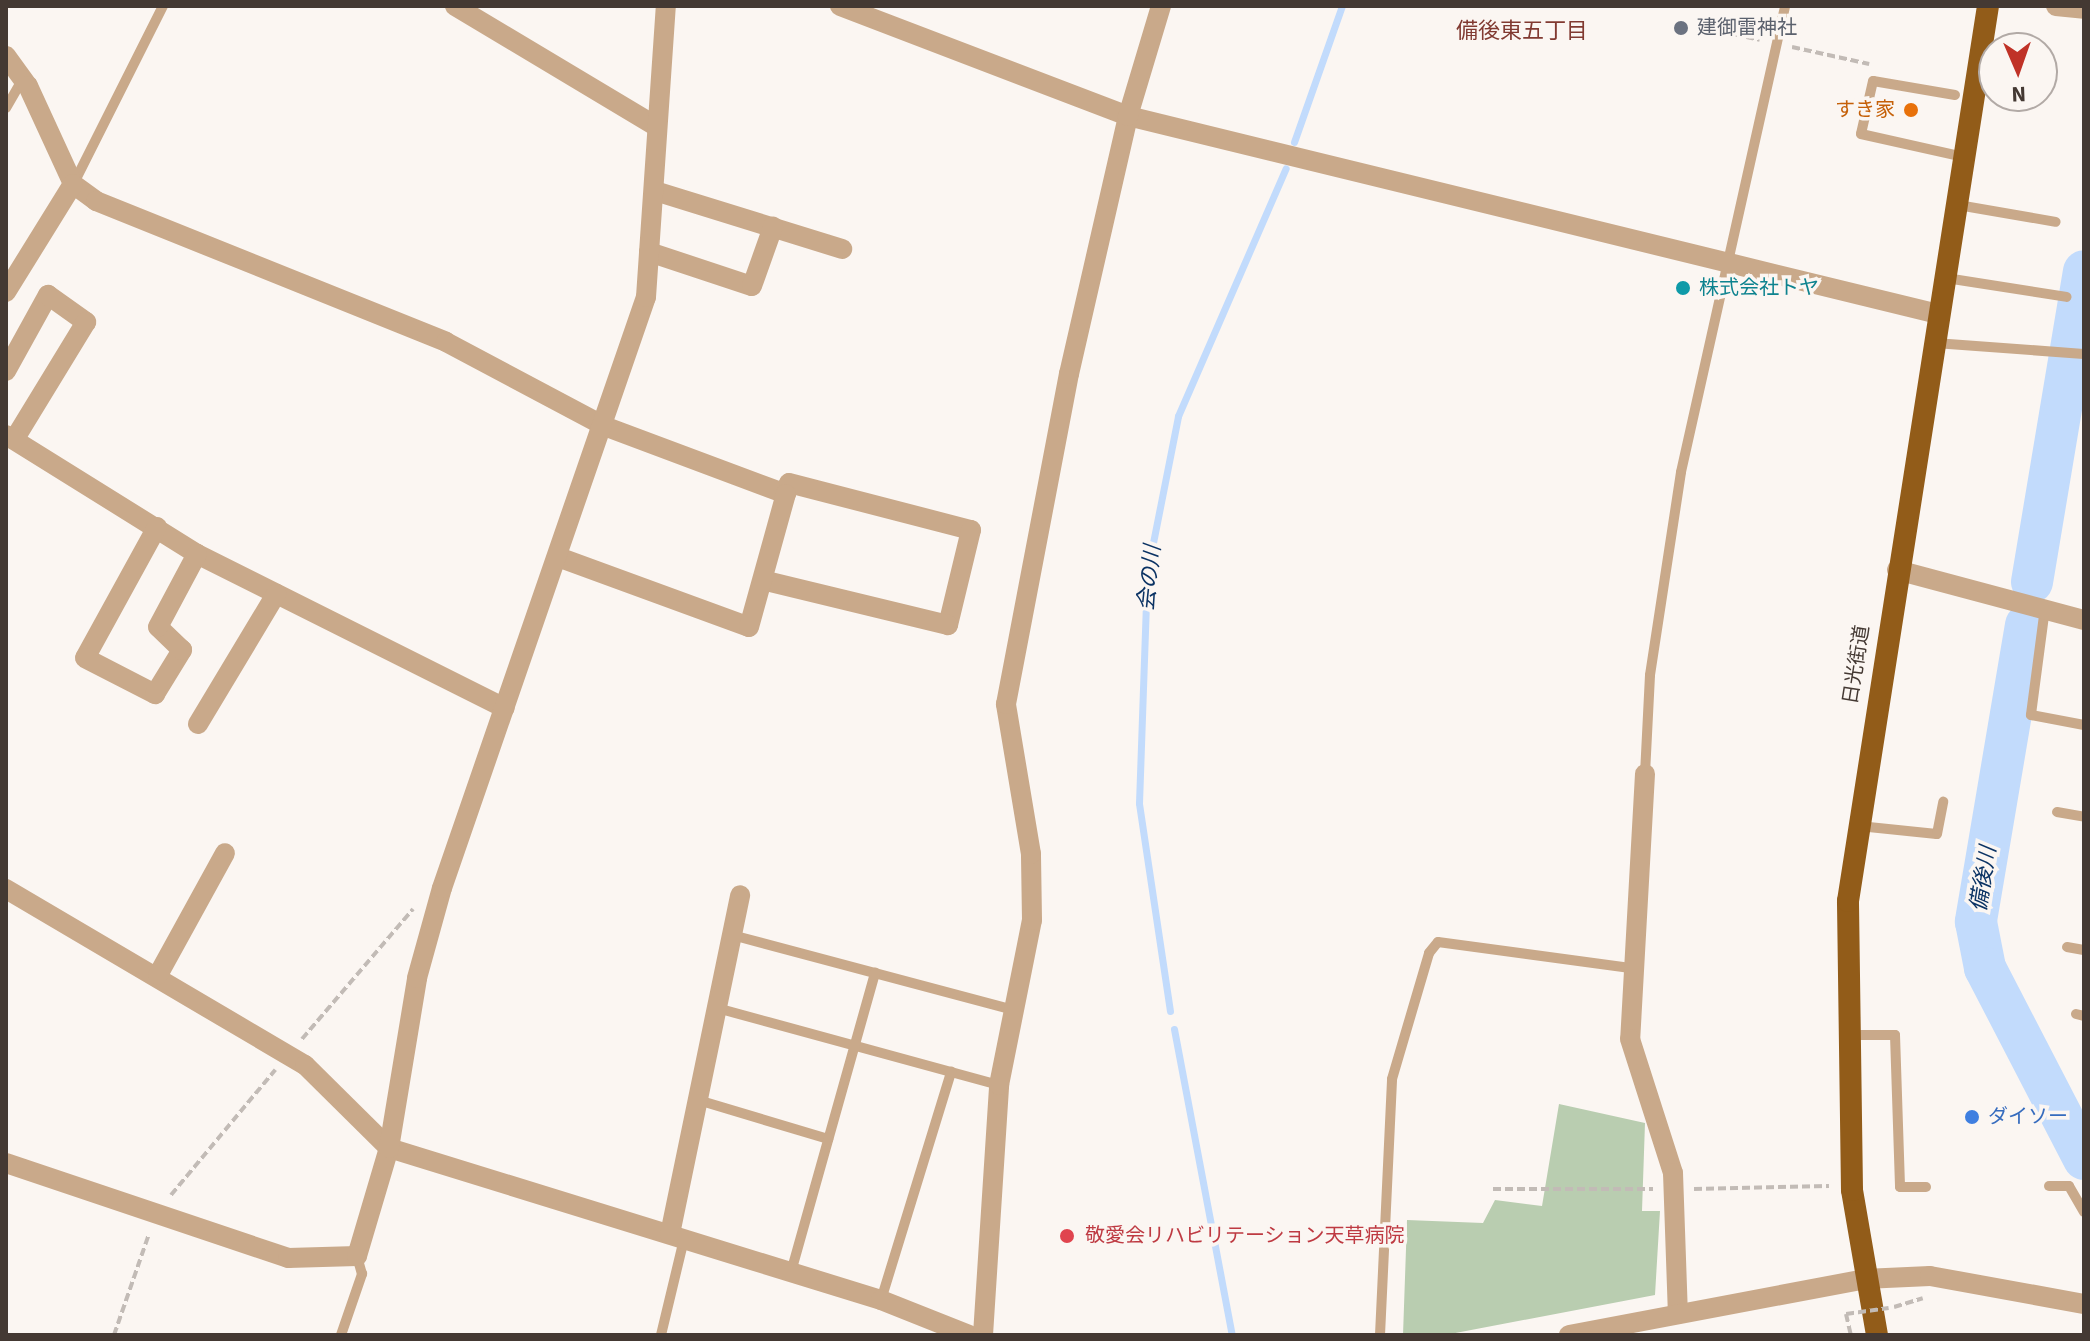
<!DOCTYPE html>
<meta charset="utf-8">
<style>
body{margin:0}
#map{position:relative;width:2090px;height:1341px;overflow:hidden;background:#fbf6f2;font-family:"Source Sans 3","Noto Sans JP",sans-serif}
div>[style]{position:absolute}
.green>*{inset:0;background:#b9cdb0}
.stream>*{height:7px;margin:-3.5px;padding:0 3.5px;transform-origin:3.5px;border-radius:3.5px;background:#c2dbfc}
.river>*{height:42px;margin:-21px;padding:0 21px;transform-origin:21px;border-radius:21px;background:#c2dbfc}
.path>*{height:4px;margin-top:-2px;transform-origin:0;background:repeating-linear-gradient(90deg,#c2bbb6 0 8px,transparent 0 12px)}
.service>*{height:10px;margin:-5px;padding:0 5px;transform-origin:5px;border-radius:5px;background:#c9a98a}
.minor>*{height:20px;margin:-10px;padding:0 10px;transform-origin:10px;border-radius:10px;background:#c9a98a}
.tertiary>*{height:20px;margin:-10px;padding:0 10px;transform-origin:10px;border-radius:10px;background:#c9a98a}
.trunk>*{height:22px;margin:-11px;padding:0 11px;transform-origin:11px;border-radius:11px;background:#925c19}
.path-bridge>*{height:4px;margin-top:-2px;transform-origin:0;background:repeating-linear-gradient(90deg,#c2bbb6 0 8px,transparent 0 12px)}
.dots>*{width:22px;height:22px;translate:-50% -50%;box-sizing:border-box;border:4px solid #fbf6f2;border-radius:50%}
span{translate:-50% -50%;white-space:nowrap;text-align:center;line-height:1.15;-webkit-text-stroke:7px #fbf6f2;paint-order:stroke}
.worship-label{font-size:20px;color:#5b616d}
.left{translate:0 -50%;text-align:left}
.food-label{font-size:20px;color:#c56008}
.right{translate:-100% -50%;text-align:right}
.culture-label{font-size:20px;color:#0d838f}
.street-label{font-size:20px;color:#443933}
.shop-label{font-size:20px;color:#366cbe}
.health-label{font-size:20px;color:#be3a42}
.neighbourhood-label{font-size:22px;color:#813a31}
.water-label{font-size:22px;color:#0b3364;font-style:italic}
.frame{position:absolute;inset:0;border:8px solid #443933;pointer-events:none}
.north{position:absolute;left:1978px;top:32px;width:80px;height:80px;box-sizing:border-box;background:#fbf6f2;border:2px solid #b2aaa6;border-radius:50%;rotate:178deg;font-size:22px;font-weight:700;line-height:32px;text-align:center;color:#443933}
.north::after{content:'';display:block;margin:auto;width:28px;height:36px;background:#c03227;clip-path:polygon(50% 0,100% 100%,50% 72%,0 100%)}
</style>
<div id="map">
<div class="green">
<i style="clip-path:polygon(1559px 1104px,1645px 1123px,1642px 1211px,1660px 1211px,1655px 1295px,1445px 1335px,1403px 1335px,1407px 1220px,1483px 1223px,1495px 1200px,1542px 1206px)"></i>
</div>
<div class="stream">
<i style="left:1294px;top:142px;width:144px;rotate:-70.6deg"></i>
<i style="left:1170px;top:1011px;width:210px;rotate:-98.5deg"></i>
<i style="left:1139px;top:803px;width:230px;rotate:-88deg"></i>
<i style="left:1147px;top:573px;width:160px;rotate:-78.8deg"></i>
<i style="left:1178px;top:416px;width:270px;rotate:-66.5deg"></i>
<i style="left:1174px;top:1029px;width:311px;rotate:79.3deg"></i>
</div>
<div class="river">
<i style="left:2032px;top:582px;width:315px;rotate:-80.5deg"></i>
<i style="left:2026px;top:625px;width:301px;rotate:99.6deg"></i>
<i style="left:1976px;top:922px;width:47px;rotate:78.9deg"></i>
<i style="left:1985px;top:968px;width:215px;rotate:62.6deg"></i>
</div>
<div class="path">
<i style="left:1699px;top:27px;width:62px;rotate:12deg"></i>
<i style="left:1792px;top:47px;width:79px;rotate:12.4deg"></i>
<i style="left:302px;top:1039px;width:171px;rotate:-49.5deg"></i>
<i style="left:1493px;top:1189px;width:160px"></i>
<i style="left:1694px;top:1189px;width:135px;rotate:-1.3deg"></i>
<i style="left:171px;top:1195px;width:163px;rotate:-50.2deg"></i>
<i style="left:1894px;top:1307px;width:30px;rotate:-17deg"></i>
<i style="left:1846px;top:1314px;width:22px;rotate:77deg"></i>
<i style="left:114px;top:1335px;width:107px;rotate:-70.9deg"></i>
</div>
<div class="service">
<i style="left:1955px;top:95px;width:83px;rotate:-170.3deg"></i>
<i style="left:1873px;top:81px;width:54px;rotate:102.8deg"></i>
<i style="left:1861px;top:134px;width:106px;rotate:12.6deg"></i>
<i style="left:6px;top:108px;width:34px;rotate:-60deg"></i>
<i style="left:74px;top:183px;width:198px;rotate:-63.3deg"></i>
<i style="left:1958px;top:205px;width:99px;rotate:9.8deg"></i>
<i style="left:1946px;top:278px;width:122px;rotate:8.9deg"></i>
<i style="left:1935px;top:343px;width:149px;rotate:4.2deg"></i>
<i style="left:2045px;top:608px;width:108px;rotate:97.5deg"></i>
<i style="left:2031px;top:715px;width:54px;rotate:10.7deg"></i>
<i style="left:1645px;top:774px;width:99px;rotate:-87.1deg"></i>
<i style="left:1650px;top:675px;width:205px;rotate:-81.3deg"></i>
<i style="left:1681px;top:472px;width:477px;rotate:-77.4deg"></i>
<i style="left:2057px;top:812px;width:27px;rotate:10deg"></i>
<i style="left:1859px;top:826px;width:78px;rotate:5.9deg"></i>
<i style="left:1937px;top:834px;width:33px;rotate:-79deg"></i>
<i style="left:732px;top:935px;width:291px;rotate:14.9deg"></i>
<i style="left:2067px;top:947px;width:17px;rotate:10deg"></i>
<i style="left:717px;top:1008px;width:292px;rotate:15.3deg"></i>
<i style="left:2076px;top:1014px;width:8px;rotate:14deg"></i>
<i style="left:1848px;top:1035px;width:47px"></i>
<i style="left:1895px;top:1035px;width:152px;rotate:88.1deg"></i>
<i style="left:1900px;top:1187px;width:26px"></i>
<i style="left:698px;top:1100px;width:136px;rotate:16.7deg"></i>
<i style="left:2049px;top:1186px;width:20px"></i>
<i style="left:2069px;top:1186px;width:30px;rotate:60deg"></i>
<i style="left:791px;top:1272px;width:311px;rotate:-74.3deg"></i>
<i style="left:881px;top:1300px;width:239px;rotate:-72.9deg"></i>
<i style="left:341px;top:1335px;width:65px;rotate:-71deg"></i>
<i style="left:362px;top:1274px;width:19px;rotate:-106deg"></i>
<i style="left:661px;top:1335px;width:99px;rotate:-76.5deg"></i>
<i style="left:1380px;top:1335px;width:256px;rotate:-87.3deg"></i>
<i style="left:1392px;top:1079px;width:131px;rotate:-73.6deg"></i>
<i style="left:1429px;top:953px;width:14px;rotate:-51deg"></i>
<i style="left:1438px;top:942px;width:194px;rotate:7.7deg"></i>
</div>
<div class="minor">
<i style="left:455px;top:6px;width:235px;rotate:30.9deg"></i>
<i style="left:840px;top:6px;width:308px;rotate:20.9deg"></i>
<i style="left:1128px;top:116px;width:834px;rotate:13.74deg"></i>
<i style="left:6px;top:56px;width:37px;rotate:54deg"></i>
<i style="left:28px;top:86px;width:108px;rotate:65.3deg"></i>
<i style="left:73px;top:184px;width:29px;rotate:36deg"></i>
<i style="left:96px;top:201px;width:377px;rotate:21.9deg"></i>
<i style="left:446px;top:342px;width:179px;rotate:28deg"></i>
<i style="left:604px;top:426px;width:194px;rotate:20.5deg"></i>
<i style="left:786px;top:494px;width:11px;rotate:-75deg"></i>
<i style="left:789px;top:483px;width:188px;rotate:14.5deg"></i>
<i style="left:971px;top:530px;width:98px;rotate:103.6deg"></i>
<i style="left:948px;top:625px;width:187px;rotate:-166.4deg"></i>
<i style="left:655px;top:191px;width:196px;rotate:17.2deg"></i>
<i style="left:649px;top:252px;width:108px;rotate:18.3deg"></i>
<i style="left:752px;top:286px;width:63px;rotate:-70.4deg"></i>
<i style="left:6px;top:292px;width:127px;rotate:-58.2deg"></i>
<i style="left:6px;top:371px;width:87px;rotate:-61.1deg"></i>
<i style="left:48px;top:295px;width:47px;rotate:35.4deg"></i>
<i style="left:86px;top:322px;width:138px;rotate:121.4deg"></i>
<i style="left:6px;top:435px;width:225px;rotate:31.9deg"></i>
<i style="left:197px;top:554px;width:344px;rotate:26.6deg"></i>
<i style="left:157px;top:527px;width:149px;rotate:118.8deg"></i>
<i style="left:85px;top:658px;width:79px;rotate:27.2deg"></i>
<i style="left:155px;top:694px;width:52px;rotate:-58.5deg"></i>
<i style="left:182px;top:650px;width:33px;rotate:-136deg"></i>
<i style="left:158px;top:627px;width:83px;rotate:-61.9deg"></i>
<i style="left:558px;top:557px;width:203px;rotate:20.1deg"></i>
<i style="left:749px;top:627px;width:138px;rotate:-74.5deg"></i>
<i style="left:1897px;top:570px;width:194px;rotate:15deg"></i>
<i style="left:198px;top:724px;width:152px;rotate:-59deg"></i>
<i style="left:1645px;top:774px;width:265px;rotate:93.2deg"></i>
<i style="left:1630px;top:1039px;width:141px;rotate:72.2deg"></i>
<i style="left:1673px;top:1173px;width:141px;rotate:88deg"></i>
<i style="left:6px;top:889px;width:347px;rotate:30.5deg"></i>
<i style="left:305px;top:1065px;width:118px;rotate:44.7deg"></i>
<i style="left:389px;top:1148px;width:515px;rotate:17.17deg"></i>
<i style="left:881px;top:1300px;width:95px;rotate:21.7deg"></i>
<i style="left:158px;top:975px;width:139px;rotate:-61.2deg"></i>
<i style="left:670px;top:1234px;width:346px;rotate:-78.3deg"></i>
<i style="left:983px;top:1335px;width:251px;rotate:-86.3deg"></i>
<i style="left:999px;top:1085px;width:168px;rotate:-78.7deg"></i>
<i style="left:1032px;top:920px;width:66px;rotate:-90.9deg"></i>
<i style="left:1031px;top:854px;width:152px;rotate:-99.5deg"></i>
<i style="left:1006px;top:704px;width:336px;rotate:-79.2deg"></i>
<i style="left:1069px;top:374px;width:265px;rotate:-77.1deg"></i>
<i style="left:1128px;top:116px;width:115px;rotate:-73.3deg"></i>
<i style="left:1569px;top:1335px;width:300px;rotate:-10.7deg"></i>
</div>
<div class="tertiary">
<i style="left:2056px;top:6px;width:28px;rotate:6deg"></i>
<i style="left:6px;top:1163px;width:298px;rotate:18.6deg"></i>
<i style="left:288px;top:1258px;width:69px;rotate:-1.7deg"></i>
<i style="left:357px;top:1256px;width:113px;rotate:-73.5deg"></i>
<i style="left:389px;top:1148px;width:172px;rotate:-80.6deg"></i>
<i style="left:417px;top:978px;width:93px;rotate:-74.5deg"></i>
<i style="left:442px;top:888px;width:625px;rotate:-70.96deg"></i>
<i style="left:646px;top:297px;width:292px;rotate:-86.1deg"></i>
<i style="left:1864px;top:1279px;width:66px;rotate:-2.6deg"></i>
<i style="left:1930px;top:1276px;width:157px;rotate:10.3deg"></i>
</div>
<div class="trunk">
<i style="left:1877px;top:1335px;width:147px;rotate:-99.8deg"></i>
<i style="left:1852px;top:1190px;width:289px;rotate:-90.8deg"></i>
<i style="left:1848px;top:901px;width:906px;rotate:-81.11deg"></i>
</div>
<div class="path-bridge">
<i style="left:1846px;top:1314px;width:43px;rotate:-7.9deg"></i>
</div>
<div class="dots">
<i style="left:1681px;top:28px;background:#6b7280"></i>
<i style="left:1911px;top:110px;background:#e8710a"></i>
<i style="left:1683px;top:288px;background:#0f9aa8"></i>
<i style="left:1972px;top:1117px;background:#3f7fe0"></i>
<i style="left:1067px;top:1236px;background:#e0444e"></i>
</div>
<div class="worship-label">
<span class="left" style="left:1697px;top:28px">建御雷神社</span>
</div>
<div class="food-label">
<span class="right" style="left:1895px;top:110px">すき家</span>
</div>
<div class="culture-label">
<span class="left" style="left:1699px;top:288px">株式会社トヤ</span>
</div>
<div class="street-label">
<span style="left:1857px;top:665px;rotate:-81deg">日光街道</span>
</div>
<div class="shop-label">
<span class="left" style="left:1988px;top:1117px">ダイソー</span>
</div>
<div class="health-label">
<span class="left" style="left:1085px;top:1236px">敬愛会リハビリテーション天草病院</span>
</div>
<div class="neighbourhood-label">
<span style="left:1522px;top:32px">備後東五丁目</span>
</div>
<div class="water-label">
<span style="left:1150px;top:578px;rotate:-84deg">会の川</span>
<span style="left:1984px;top:879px;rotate:-81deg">備後川</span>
</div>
<div class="frame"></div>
<div class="north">N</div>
</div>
